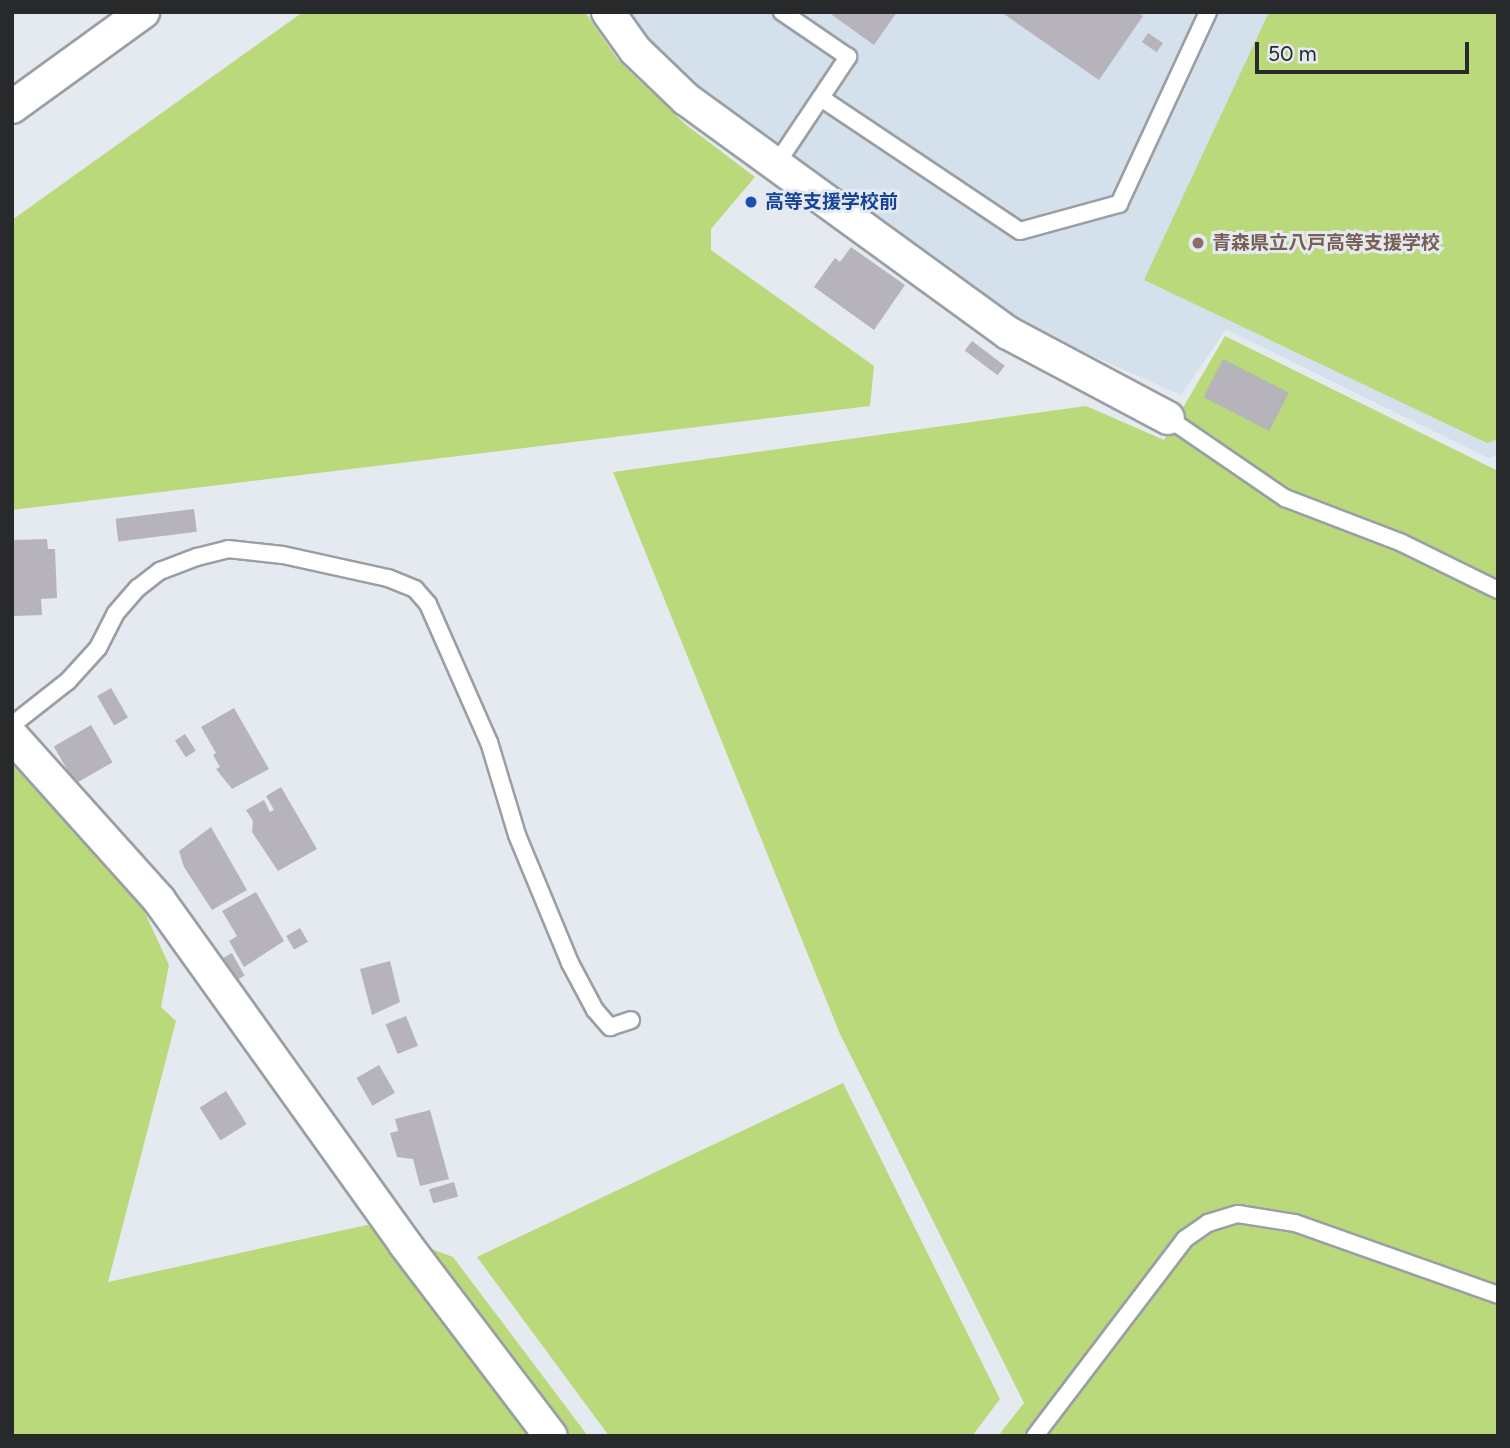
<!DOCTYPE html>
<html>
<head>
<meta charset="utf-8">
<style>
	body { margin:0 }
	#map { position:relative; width:1510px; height:1448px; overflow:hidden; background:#e4eaef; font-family:Figtree,"Noto Sans JP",sans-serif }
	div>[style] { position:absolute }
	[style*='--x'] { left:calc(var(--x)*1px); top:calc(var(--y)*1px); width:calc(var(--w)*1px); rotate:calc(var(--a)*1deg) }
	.built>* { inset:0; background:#d4e0eb }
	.green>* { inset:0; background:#bad97a }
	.building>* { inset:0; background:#b6b4ba; transform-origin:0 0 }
	.roads { filter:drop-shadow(2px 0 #9a9fa4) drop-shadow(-2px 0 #9a9fa4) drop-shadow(0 2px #9a9fa4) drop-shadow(0 -2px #9a9fa4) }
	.lane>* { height:16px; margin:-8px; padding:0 8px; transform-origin:8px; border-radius:8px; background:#fff }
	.street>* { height:32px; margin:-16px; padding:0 16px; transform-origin:16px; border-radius:16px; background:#fff }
	.dots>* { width:19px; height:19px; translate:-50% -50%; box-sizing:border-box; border:4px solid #e4eaef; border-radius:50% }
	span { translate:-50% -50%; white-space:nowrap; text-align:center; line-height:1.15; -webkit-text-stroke:6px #e4eaef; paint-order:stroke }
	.transit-label { font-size:19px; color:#164399; font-weight:700 }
	.left { translate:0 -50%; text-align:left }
	.education-label { font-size:19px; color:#785e54; font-weight:700 }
	.frame { position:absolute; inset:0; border:14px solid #27292b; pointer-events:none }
	.scale { position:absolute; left:1255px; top:42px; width:214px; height:32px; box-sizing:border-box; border:4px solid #27292b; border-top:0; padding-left:9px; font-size:21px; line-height:24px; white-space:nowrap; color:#27292b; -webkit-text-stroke:5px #e4eaef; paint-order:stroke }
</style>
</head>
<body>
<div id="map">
	<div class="built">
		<div style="clip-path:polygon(608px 12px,1498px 12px,1498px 455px,1488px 458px,1226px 329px,1181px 395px,1018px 323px,777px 163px)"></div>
	</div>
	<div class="green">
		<div style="clip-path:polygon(303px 12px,585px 12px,618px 60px,685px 124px,755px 177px,711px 229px,711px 250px,874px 366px,870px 406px,12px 510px,12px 220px)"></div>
		<div style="clip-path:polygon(1269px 12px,1498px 12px,1498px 439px,1487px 443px,1144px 280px)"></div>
		<div style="clip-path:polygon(1225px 336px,1498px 471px,1498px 1436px,998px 1436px,1024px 1403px,840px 1034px,613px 472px,1086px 406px,1164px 440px)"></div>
		<div style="clip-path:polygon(12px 764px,142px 906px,169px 965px,161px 1007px,176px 1021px,108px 1282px,367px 1225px,453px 1257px,588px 1436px,12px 1436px)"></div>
		<div style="clip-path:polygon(843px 1083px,1000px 1399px,972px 1436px,609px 1436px,477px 1257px)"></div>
	</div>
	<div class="building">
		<div style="clip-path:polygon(828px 12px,897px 12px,874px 45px)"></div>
		<div style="clip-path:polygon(1001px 12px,1137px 12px,1143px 16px,1099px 80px)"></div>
		<div style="left:1148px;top:33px;width:18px;height:11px;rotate:34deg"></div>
		<div style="clip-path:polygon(851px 247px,905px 285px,874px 330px,814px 287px,835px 258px,840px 262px)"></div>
		<div style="left:972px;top:341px;width:41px;height:12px;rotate:37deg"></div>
		<div style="left:1223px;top:359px;width:74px;height:43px;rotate:27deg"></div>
		<div style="left:194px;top:509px;width:23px;height:79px;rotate:83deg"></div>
		<div style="clip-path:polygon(47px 539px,48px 549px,55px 549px,57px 598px,41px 599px,42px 615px,14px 616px,12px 540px)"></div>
		<div style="left:111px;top:688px;width:34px;height:16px;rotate:60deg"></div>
		<div style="clip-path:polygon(234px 708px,269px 769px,232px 789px,216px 769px,220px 767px,213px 755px,216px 753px,201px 727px)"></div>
		<div style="left:91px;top:725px;width:43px;height:43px;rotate:60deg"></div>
		<div style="left:185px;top:734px;width:20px;height:12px;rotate:57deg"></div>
		<div style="clip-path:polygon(281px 787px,317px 849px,278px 871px,252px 832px,253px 821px,246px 810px,264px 800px,270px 812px,274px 810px,266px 796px)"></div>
		<div style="clip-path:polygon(211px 827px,247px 890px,212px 910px,184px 867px,179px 851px)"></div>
		<div style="clip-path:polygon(256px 892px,284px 941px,244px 967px,229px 941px,237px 936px,222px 911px)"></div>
		<div style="left:300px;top:928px;width:16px;height:16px;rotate:60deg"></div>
		<div style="left:232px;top:953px;width:26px;height:14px;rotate:61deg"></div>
		<div style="clip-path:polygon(390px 961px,400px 1002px,372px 1015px,360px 969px)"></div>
		<div style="left:406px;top:1016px;width:32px;height:22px;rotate:68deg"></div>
		<div style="left:379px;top:1065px;width:32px;height:26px;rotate:60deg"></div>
		<div style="left:226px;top:1091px;width:39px;height:31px;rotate:58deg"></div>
		<div style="clip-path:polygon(430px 1110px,449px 1179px,420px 1186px,413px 1159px,397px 1157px,390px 1133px,398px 1131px,395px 1119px)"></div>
		<div style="left:454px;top:1182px;width:15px;height:26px;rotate:74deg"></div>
	</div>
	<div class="roads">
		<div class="lane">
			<div style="--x:821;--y:98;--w:239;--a:33.8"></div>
			<div style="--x:1020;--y:231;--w:103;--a:-15.3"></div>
			<div style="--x:1119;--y:204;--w:212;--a:-65.1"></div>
			<div style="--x:777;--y:163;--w:128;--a:-56.2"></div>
			<div style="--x:848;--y:57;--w:80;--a:-145.7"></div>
			<div style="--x:1168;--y:418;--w:142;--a:34.4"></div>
			<div style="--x:1285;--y:498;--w:125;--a:21"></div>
			<div style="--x:1402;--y:543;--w:107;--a:26.1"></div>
			<div style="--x:12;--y:725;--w:71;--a:-38.2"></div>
			<div style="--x:68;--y:681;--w:45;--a:-47.7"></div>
			<div style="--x:98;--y:648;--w:38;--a:-63"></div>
			<div style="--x:115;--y:614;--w:35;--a:-49"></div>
			<div style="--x:138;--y:588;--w:28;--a:-38"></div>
			<div style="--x:160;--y:571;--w:40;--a:-21"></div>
			<div style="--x:197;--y:557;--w:32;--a:-14"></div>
			<div style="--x:228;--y:549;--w:55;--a:6.2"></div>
			<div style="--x:283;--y:555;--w:107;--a:12.4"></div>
			<div style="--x:388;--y:578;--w:29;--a:22"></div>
			<div style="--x:415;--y:589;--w:20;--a:49"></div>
			<div style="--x:428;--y:604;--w:151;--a:66.2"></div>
			<div style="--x:489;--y:742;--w:97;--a:73.2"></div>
			<div style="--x:517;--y:835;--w:139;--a:67.5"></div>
			<div style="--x:570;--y:963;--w:53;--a:62"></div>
			<div style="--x:595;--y:1010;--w:23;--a:49"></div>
			<div style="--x:610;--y:1027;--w:22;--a:-18"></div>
			<div style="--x:1035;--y:1436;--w:248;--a:-52.7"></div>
			<div style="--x:1185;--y:1239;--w:28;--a:-35"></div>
			<div style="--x:1208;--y:1223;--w:31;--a:-17"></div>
			<div style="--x:1238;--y:1214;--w:58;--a:9"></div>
			<div style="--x:1295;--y:1223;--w:215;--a:19.5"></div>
		</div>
		<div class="street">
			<div style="--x:608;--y:12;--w:47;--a:54.6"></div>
			<div style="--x:635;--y:50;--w:71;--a:43.9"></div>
			<div style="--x:686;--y:99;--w:398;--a:36"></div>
			<div style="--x:1008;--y:333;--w:181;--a:28"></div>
			<div style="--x:12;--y:107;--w:162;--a:-35.9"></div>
			<div style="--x:12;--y:736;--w:220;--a:48.1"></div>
			<div style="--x:159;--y:900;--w:423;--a:54.4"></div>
			<div style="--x:405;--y:1244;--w:241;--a:52.8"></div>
		</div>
	</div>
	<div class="dots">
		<div style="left:751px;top:202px;background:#1a4fb4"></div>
		<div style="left:1198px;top:243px;background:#8d6e63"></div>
	</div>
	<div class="transit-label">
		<span class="left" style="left:765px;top:202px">高等支援学校前</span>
	</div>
	<div class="education-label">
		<span class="left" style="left:1212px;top:243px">青森県立八戸高等支援学校</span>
	</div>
	<div class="frame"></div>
	<div class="scale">50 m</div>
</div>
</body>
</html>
